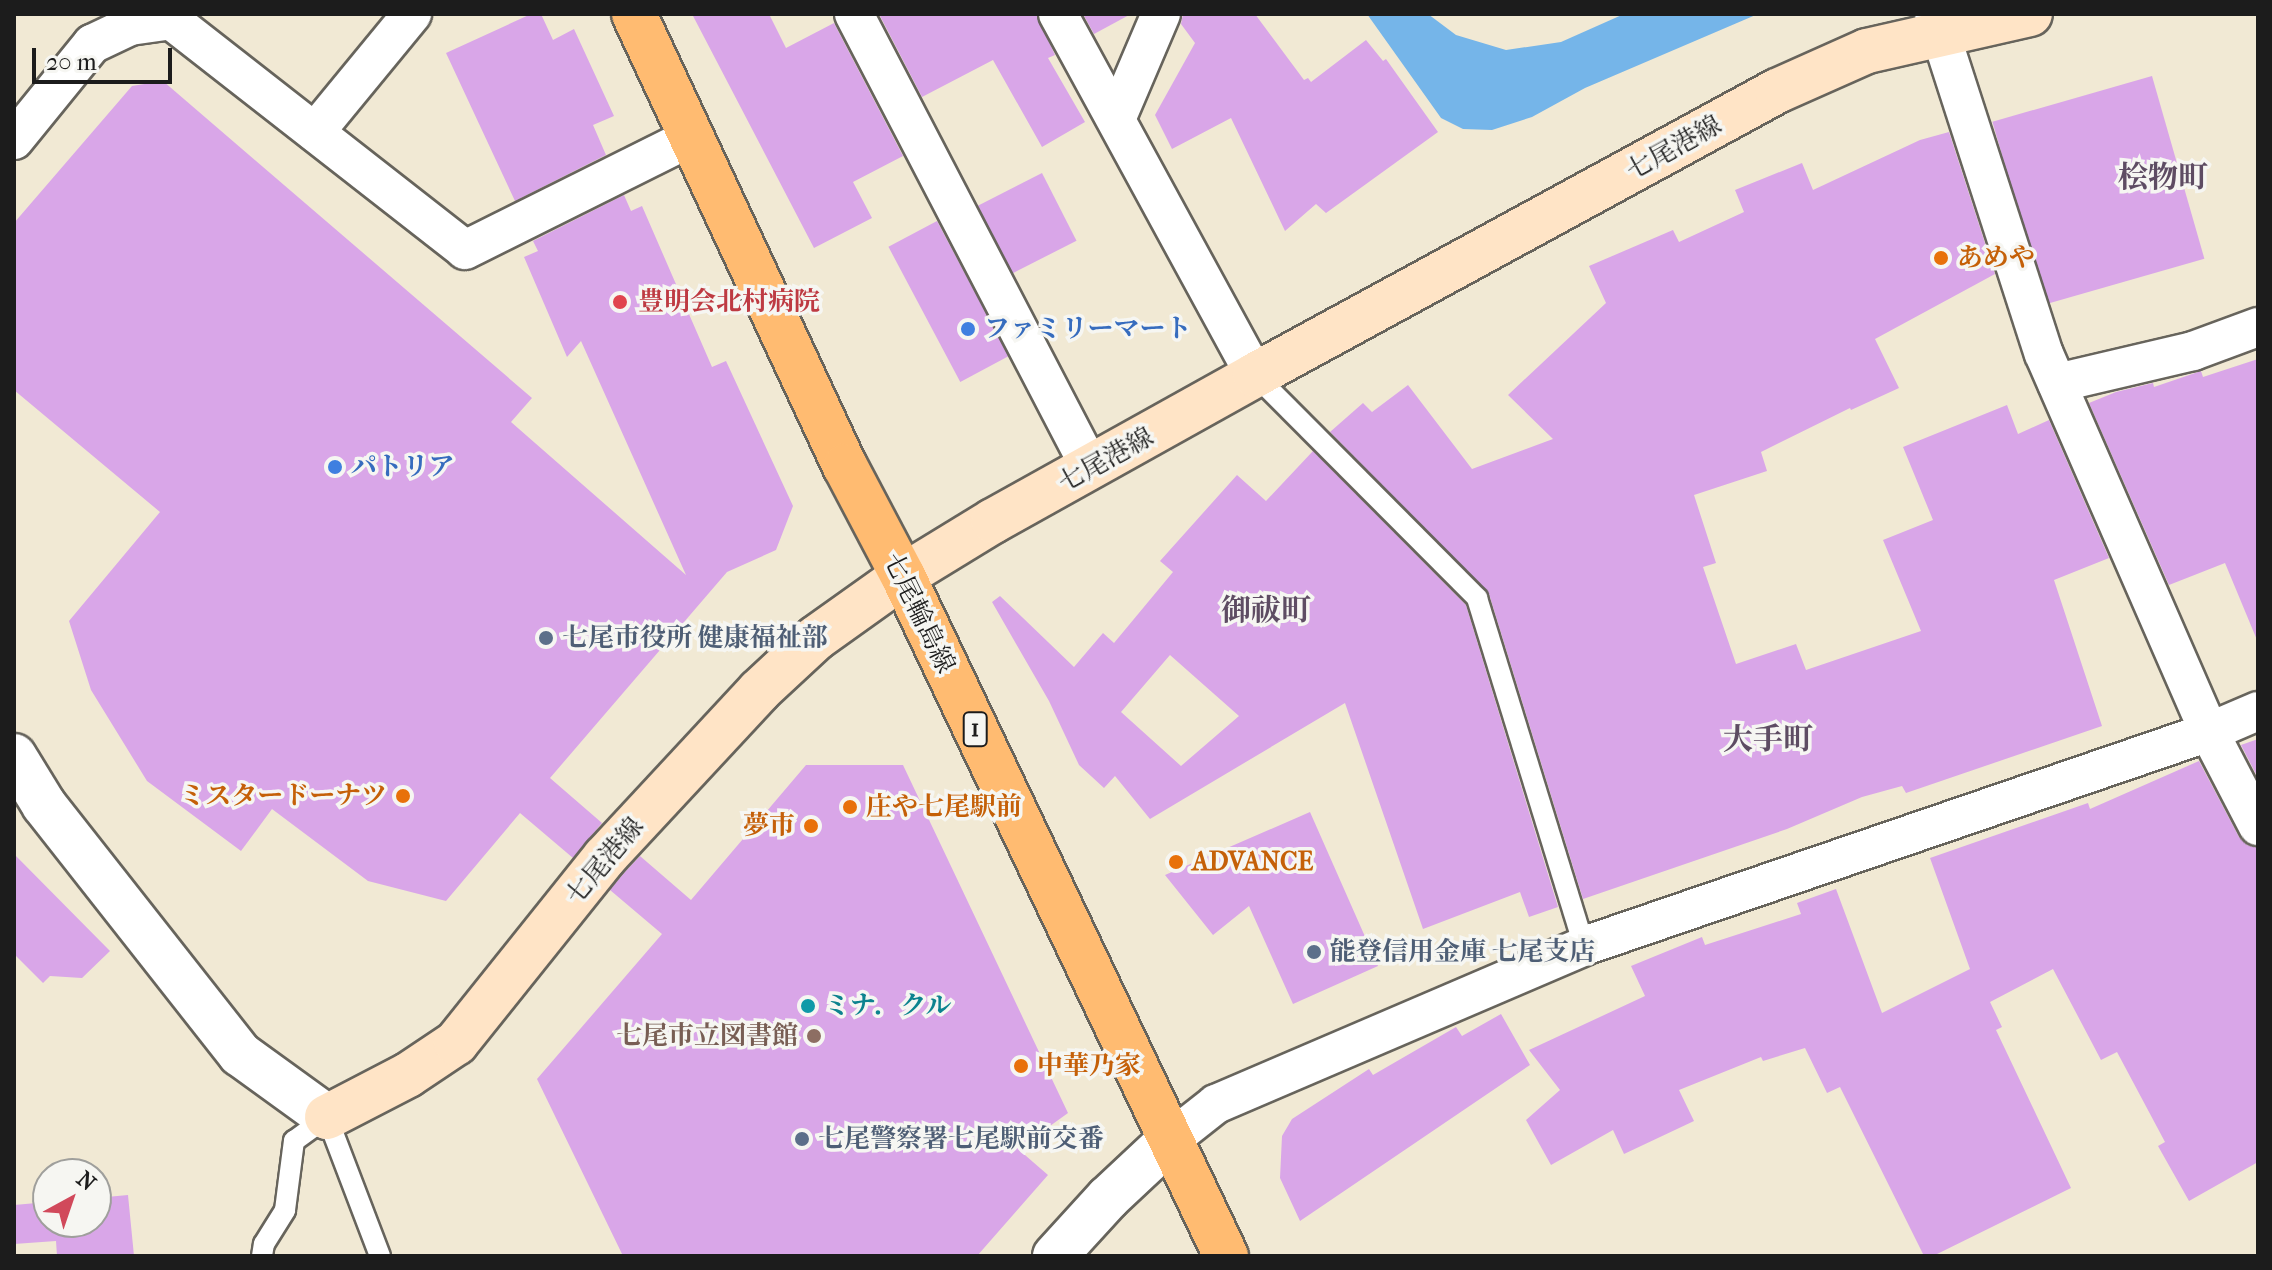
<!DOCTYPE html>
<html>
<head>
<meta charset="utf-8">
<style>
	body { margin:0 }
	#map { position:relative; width:2272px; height:1270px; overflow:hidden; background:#f1e9d4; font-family:"IM FELL French Canon","Noto Serif JP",serif }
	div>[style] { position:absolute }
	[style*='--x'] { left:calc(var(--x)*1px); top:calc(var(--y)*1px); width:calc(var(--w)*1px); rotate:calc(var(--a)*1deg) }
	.water>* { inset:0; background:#75b5e9 }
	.building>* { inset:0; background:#d9a6e8; transform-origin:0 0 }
	.roads { filter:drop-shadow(2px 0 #67645c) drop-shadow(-2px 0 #67645c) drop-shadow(0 2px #67645c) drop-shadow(0 -2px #67645c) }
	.service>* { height:20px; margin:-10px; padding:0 10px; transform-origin:10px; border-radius:10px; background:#fff }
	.minor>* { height:38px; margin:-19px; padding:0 19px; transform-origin:19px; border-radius:19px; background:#fff }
	.tertiary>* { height:44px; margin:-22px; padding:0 22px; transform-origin:22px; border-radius:22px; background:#fff }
	.secondary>* { height:44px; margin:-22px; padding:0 22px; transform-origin:22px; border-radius:22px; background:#ffe4c6 }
	.primary>* { height:44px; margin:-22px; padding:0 22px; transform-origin:22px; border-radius:22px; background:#ffbb71 }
	.dots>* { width:22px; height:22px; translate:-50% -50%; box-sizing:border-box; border:4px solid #f6f6f2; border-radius:50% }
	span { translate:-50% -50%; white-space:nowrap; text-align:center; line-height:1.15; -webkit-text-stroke:7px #f6f6f2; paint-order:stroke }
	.shield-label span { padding:2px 6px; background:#f6f6f2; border:2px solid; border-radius:6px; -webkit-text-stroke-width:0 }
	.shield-label { font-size:24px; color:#1c1c1c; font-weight:700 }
	.street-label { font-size:26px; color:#1c1c1c }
	.food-label { font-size:26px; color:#c56008; font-weight:700 }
	.left { translate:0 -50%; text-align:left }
	.right { translate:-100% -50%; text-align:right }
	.health-label { font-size:26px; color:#be3a42; font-weight:700 }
	.shop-label { font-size:26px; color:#366cbe; font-weight:700 }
	.service-label { font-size:26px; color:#4e5e75; font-weight:700 }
	.culture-label { font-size:26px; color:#0d838f; font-weight:700 }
	.education-label { font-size:26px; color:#785e54; font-weight:700 }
	.quarter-label { font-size:30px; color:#5e4c63; font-weight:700 }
	.frame { position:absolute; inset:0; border:16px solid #1c1c1c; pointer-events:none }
	.north { position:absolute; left:32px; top:1158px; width:80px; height:80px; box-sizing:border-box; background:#f6f6f2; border:2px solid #9f9f9c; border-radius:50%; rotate:40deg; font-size:22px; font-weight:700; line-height:32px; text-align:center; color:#1c1c1c }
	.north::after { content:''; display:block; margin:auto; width:28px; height:36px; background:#d1495b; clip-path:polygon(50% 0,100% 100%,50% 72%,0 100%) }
	.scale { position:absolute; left:32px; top:48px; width:140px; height:36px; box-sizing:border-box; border:4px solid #1c1c1c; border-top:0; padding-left:10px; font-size:24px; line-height:28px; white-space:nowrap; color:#1c1c1c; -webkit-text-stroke:6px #f6f6f2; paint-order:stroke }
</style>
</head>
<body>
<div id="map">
	<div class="water">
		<div style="clip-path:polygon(1367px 14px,1428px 14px,1456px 35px,1506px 50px,1561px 42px,1624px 14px,1758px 14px,1585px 88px,1532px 117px,1492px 130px,1463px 129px,1441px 118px)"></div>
	</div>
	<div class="building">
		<div style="clip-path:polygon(531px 14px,541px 14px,553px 40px,574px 29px,614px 116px,593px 125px,606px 155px,515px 201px,446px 53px)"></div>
		<div style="clip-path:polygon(692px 14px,769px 14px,786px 48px,834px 23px,903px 156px,853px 182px,872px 218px,814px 248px)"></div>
		<div style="clip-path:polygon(879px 14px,1036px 14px,1055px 55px,1048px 58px,1085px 122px,1042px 147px,993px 60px,922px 97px)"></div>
		<div style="clip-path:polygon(1083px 14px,1131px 14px,1094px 34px)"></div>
		<div style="clip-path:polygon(1183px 14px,1255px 14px,1304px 80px,1308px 78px,1311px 82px,1366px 40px,1383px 61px,1386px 59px,1438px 132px,1326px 213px,1316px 204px,1285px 231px,1231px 118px,1172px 149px,1155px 115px,1195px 43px,1181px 24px)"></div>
		<div style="left:2152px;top:76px;width:190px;height:166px;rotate:74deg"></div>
		<div style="clip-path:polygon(163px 81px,532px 398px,511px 422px,686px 575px,581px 341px,567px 357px,524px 257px,538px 251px,533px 241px,624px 195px,631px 211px,642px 206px,712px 367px,726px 361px,793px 506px,776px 550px,727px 572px,550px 778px,602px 823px,573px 858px,520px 813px,446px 901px,368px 881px,272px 809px,241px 851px,147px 781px,91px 690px,69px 621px,160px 512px,14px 390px,14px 223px,132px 86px)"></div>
		<div style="clip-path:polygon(1949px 132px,1995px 274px,1875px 339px,1899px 388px,1851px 410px,1850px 408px,1761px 452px,1767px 471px,1694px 495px,1716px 563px,1703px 567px,1736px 664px,1796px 644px,1806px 670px,1921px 631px,1883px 540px,1933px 520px,1903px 447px,2007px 405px,2018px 434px,2049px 420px,2109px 558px,2054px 580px,2102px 726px,1906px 793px,1902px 786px,1862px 797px,1787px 829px,1583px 899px,1489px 594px,1330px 432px,1363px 403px,1372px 412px,1408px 385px,1472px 469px,1553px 439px,1508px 395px,1606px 303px,1589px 266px,1673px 230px,1679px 242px,1744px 212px,1735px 190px,1802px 163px,1813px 190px,1920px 140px)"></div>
		<div style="left:1042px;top:173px;width:76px;height:72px;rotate:63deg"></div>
		<div style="left:937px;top:221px;width:153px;height:55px;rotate:62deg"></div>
		<div style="clip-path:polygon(2258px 359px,2258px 640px,2257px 640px,2225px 563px,2169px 585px,2089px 403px,2116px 392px,2153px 383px,2154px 387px,2201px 371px,2203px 377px)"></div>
		<div style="clip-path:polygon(evenodd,1313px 451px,1466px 605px,1558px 907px,1529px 917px,1520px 892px,1423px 929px,1345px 703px,1150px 819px,1115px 776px,1104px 788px,1079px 765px,1049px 701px,992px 602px,1000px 596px,1074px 667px,1103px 633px,1114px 643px,1173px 572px,1160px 561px,1237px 475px,1266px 501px,1313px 451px,1170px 655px,1239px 716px,1181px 766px,1121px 712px,1170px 655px)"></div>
		<div style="clip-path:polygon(2258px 739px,2258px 778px,2241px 745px)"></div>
		<div style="clip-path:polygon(2199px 761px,2239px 837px,2247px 845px,2258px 848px,2258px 1162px,2189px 1201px,2158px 1146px,2165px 1142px,2117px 1052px,2101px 1060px,2053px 969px,1990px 1002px,2002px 1027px,1996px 1030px,2071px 1188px,1933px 1256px,1924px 1256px,1840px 1087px,1827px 1093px,1805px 1048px,1763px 1061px,1761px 1057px,1679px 1090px,1694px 1121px,1624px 1154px,1613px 1130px,1551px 1165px,1526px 1120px,1560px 1090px,1529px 1050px,1645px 996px,1631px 966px,1702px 937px,1705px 945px,1801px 914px,1797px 903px,1836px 889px,1882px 1013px,1970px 969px,1930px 858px,2088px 803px,2090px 809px)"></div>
		<div style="clip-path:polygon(806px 765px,903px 765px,1068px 1113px,1018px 1149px,1048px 1175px,977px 1256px,623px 1256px,537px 1079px,662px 934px,610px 890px,624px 873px,640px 856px,691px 900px)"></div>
		<div style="clip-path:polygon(1310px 812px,1378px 966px,1293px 1004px,1249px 906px,1213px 935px,1165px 875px)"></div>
		<div style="clip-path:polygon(14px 854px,110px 951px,82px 978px,50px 976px,43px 983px,14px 954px)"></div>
		<div style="clip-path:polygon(1501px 1014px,1530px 1065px,1300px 1221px,1280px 1178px,1282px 1136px,1292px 1119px,1369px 1069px,1373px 1075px,1456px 1027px,1462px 1036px)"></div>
		<div style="clip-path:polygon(128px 1195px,134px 1256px,57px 1256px,56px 1241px,14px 1244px,14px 1205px,48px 1202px,48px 1222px,96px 1222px,96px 1198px)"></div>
	</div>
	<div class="roads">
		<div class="service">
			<div style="--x:1255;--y:375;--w:315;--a:45.1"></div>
			<div style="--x:1477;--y:598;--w:364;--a:72.9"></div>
			<div style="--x:262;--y:1256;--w:12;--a:-81"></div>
			<div style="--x:264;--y:1244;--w:40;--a:-58"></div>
			<div style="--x:285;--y:1210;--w:70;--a:-82.6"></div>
			<div style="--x:294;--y:1141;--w:41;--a:-36"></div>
			<div style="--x:327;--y:1117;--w:149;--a:69.1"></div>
		</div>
		<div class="minor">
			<div style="--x:854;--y:14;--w:513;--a:62.49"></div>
			<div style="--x:1058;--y:14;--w:411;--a:61.4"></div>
			<div style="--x:1934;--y:14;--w:357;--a:72.1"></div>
			<div style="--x:2044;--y:354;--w:412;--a:66.4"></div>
			<div style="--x:2209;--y:732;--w:106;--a:62.5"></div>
			<div style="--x:1117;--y:117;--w:112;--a:-66.9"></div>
			<div style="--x:315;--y:132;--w:153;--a:-50.6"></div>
			<div style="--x:14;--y:140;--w:124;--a:-50.9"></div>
			<div style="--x:92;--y:44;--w:42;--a:-25.3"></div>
			<div style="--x:130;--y:26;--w:41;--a:-8.3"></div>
			<div style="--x:171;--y:20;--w:373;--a:38"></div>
			<div style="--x:465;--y:250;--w:251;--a:-26.5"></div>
			<div style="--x:2057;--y:383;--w:140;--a:-13.2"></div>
			<div style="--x:2193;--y:351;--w:69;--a:-20.3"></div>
			<div style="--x:1169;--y:1141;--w:60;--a:-38.2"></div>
			<div style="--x:1216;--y:1104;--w:400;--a:-23.2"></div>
			<div style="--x:1584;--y:946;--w:661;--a:-18.9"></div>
			<div style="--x:2209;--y:732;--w:53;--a:-23.2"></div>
		</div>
		<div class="tertiary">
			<div style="--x:14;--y:756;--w:57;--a:58.5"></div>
			<div style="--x:44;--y:805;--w:317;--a:51.8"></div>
			<div style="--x:240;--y:1054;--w:107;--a:35.9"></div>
			<div style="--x:1055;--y:1256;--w:79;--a:-47.6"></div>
			<div style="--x:1108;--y:1198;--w:83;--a:-43.1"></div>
		</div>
		<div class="secondary">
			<div style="--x:327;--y:1117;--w:91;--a:-27.4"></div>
			<div style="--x:408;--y:1075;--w:58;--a:-33.7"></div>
			<div style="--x:456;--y:1043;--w:238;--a:-51.3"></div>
			<div style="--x:605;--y:857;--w:226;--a:-47.1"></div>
			<div style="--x:759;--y:691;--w:78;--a:-42.9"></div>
			<div style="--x:816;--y:638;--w:107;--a:-35.5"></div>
			<div style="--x:903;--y:576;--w:105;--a:-31.4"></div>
			<div style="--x:993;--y:521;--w:300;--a:-29.1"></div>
			<div style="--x:1255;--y:375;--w:594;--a:-28.55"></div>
			<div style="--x:1777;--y:91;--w:98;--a:-24"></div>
			<div style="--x:1867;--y:51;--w:167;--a:-12.8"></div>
		</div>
		<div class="primary">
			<div style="--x:634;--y:14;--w:499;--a:65"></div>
			<div style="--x:845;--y:466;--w:124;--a:62.2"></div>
			<div style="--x:903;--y:576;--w:753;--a:64.59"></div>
		</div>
	</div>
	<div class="dots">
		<div style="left:1941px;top:258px;background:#e8710a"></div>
		<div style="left:620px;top:302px;background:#e0444e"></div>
		<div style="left:968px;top:329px;background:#3f7fe0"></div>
		<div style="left:335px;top:467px;background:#3f7fe0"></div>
		<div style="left:546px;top:638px;background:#5c6f8a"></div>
		<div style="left:403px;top:796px;background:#e8710a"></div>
		<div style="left:850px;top:807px;background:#e8710a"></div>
		<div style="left:811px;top:826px;background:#e8710a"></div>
		<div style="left:1176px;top:862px;background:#e8710a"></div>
		<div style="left:1314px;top:952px;background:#5c6f8a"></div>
		<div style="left:808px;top:1006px;background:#0f9aa8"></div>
		<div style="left:814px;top:1036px;background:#8d6e63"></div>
		<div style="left:1021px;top:1066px;background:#e8710a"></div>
		<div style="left:802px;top:1139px;background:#5c6f8a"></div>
	</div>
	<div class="shield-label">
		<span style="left:975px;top:729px">1</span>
	</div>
	<div class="street-label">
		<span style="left:1674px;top:148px;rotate:-29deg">七尾港線</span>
		<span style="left:1106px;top:460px;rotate:-29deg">七尾港線</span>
		<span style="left:919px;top:613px;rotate:64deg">七尾輪島線</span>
		<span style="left:605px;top:861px;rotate:-50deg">七尾港線</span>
	</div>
	<div class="food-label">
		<span class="left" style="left:1957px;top:258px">あめや</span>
		<span class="right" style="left:387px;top:796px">ミスタードーナツ</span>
		<span class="left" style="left:866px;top:807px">庄や七尾駅前</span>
		<span class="right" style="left:795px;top:826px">夢市</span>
		<span class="left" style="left:1192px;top:862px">ADVANCE</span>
		<span class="left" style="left:1037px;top:1066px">中華乃家</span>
	</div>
	<div class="health-label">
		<span class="left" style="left:638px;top:302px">豊明会北村病院</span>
	</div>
	<div class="shop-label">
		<span class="left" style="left:984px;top:329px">ファミリーマート</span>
		<span class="left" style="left:351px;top:467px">パトリア</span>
	</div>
	<div class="service-label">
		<span class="left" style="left:562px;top:638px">七尾市役所 健康福祉部</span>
		<span class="left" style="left:1330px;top:952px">能登信用金庫 七尾支店</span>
		<span class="left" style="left:818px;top:1139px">七尾警察署七尾駅前交番</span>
	</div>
	<div class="culture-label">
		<span class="left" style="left:824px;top:1006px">ミナ．クル</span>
	</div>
	<div class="education-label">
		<span class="right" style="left:798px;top:1036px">七尾市立図書館</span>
	</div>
	<div class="quarter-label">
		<span style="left:2163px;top:178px">桧物町</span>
		<span style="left:1266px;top:611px">御祓町</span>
		<span style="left:1768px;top:740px">大手町</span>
	</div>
	<div class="frame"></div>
	<div class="north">N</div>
	<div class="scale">20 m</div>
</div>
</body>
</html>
